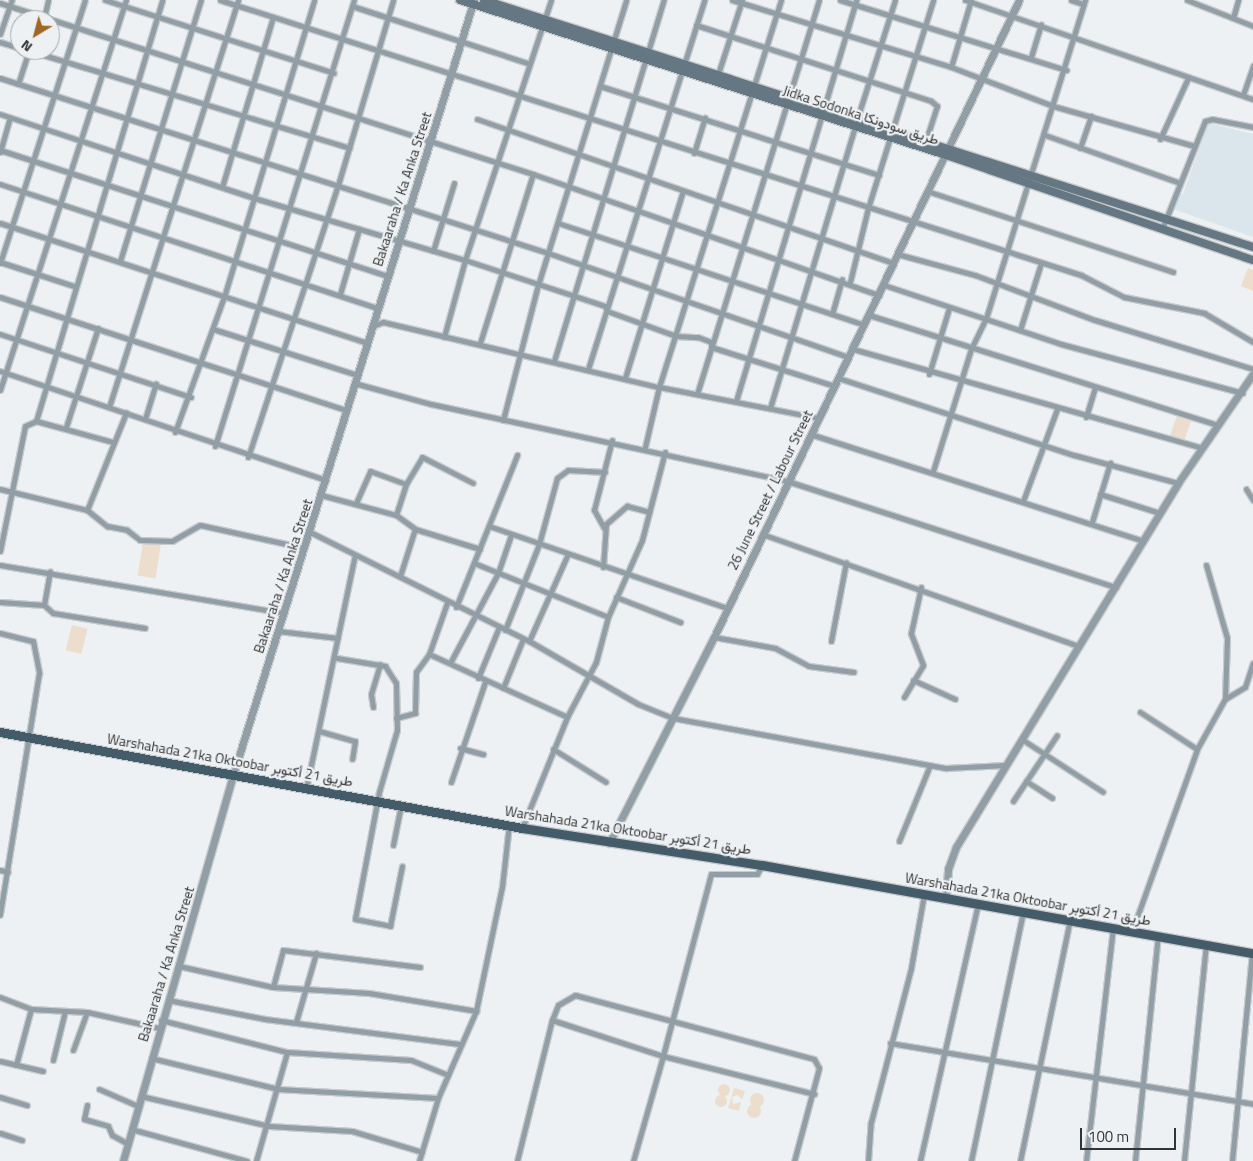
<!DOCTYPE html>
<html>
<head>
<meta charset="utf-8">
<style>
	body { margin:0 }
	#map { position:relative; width:1253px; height:1161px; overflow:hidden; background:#edf1f3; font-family:"Titillium Web",Vazirmatn,sans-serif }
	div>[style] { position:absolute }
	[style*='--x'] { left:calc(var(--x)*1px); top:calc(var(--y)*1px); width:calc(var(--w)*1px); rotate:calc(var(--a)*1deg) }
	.built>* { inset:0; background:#dbe6ec }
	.green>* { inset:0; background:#edddcd; transform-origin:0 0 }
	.round { border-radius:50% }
	.roads { filter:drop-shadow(1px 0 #c8cbcd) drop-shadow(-1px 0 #c8cbcd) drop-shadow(0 1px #c8cbcd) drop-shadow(0 -1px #c8cbcd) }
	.minor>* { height:5px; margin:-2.5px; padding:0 2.5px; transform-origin:2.5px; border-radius:2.5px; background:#919ea6 }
	.tertiary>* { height:7px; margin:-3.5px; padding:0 3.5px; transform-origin:3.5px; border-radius:3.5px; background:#919ea6 }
	.secondary>* { height:8px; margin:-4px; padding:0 4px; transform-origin:4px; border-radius:4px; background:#647782 }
	.primary>* { height:9px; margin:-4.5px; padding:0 4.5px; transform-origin:4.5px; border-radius:4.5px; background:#445b69 }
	span { translate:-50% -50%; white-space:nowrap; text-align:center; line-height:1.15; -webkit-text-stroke:4.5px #edf1f3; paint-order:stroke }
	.street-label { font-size:14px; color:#333435 }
	.north { position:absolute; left:10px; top:10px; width:50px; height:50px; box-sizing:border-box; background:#edf1f3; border:1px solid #a3a5a7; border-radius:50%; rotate:217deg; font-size:14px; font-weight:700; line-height:20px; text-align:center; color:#333435 }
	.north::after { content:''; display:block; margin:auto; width:18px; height:22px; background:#9f6723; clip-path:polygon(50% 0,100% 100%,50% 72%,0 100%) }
	.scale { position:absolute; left:1080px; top:1128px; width:96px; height:22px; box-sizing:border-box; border:2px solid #333435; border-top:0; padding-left:6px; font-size:15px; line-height:18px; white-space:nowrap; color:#333435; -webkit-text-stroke:4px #edf1f3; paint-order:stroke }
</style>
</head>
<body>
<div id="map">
	<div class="built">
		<div style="clip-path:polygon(1208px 123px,1253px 134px,1253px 237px,1173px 209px,1178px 193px,1183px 194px)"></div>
	</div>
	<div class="green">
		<div style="clip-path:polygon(1248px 268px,1253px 270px,1253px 291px,1241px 286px)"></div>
		<div style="left:1177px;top:416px;width:15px;height:22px;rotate:20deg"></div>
		<div style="left:143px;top:542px;width:18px;height:34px;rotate:9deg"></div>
		<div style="left:72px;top:625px;width:16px;height:26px;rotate:14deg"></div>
		<div class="round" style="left:718px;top:1084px;width:12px;height:12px"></div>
		<div style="clip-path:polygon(734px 1088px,745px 1091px,742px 1100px,738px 1095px,732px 1097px,733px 1104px,741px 1102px,739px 1111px,728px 1108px)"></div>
		<div class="round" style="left:750px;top:1093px;width:14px;height:14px"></div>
		<div class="round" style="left:715px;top:1095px;width:12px;height:12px"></div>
		<div class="round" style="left:747px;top:1104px;width:14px;height:14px"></div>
	</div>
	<div class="roads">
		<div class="minor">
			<div style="--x:105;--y:0;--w:240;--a:17.7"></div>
			<div style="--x:220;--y:0;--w:904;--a:17.71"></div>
			<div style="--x:1081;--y:275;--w:48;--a:27.1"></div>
			<div style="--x:1124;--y:297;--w:82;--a:11.3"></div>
			<div style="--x:1204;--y:313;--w:57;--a:30.6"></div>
			<div style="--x:732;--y:0;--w:229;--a:17"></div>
			<div style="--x:951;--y:67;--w:109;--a:20.9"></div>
			<div style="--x:1053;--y:106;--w:147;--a:15.8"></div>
			<div style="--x:840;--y:0;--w:237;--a:17.2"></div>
			<div style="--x:965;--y:0;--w:305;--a:19"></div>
			<div style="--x:1071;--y:0;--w:13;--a:18"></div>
			<div style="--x:1187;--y:0;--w:71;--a:21.5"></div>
			<div style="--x:0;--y:3;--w:560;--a:17.79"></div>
			<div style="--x:533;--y:174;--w:367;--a:19.3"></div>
			<div style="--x:352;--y:6;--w:187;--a:18"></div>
			<div style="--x:44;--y:18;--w:18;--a:-77"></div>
			<div style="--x:1233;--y:18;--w:19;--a:-74"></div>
			<div style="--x:696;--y:25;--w:247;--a:17.9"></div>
			<div style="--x:931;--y:101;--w:8;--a:40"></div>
			<div style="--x:937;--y:106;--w:36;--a:108"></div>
			<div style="--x:0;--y:34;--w:36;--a:-71"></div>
			<div style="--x:0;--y:42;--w:21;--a:17"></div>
			<div style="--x:27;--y:50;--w:337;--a:16.9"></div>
			<div style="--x:1031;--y:57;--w:34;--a:-73"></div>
			<div style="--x:951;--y:67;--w:70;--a:-73.4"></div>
			<div style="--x:718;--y:74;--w:78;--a:-72"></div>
			<div style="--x:0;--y:78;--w:575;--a:17.71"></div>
			<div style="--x:548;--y:253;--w:318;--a:19.1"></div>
			<div style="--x:18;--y:84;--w:35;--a:-72"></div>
			<div style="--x:600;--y:86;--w:293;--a:17.7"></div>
			<div style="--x:1243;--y:95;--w:31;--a:-71"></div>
			<div style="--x:0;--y:114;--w:268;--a:18.3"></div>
			<div style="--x:254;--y:198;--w:220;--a:16.4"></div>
			<div style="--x:465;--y:260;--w:147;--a:18.2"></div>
			<div style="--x:605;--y:306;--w:5;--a:68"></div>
			<div style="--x:607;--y:311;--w:73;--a:19.9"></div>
			<div style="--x:676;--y:336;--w:22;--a:3"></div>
			<div style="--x:698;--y:337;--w:14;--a:21"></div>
			<div style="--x:711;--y:342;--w:5;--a:90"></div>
			<div style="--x:711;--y:347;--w:130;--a:17.5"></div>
			<div style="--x:477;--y:119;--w:440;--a:19.1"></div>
			<div style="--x:857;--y:119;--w:125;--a:-72.3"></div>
			<div style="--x:1045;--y:135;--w:143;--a:19.6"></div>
			<div style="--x:1160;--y:139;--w:67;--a:-65.3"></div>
			<div style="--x:1080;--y:148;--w:34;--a:-71"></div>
			<div style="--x:0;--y:150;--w:407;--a:18"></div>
			<div style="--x:0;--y:152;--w:36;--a:-74"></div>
			<div style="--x:694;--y:153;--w:37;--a:-73"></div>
			<div style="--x:0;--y:184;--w:398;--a:18.2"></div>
			<div style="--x:222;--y:187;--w:177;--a:-73.3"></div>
			<div style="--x:927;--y:191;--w:259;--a:18.2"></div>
			<div style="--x:0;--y:223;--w:386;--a:18.1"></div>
			<div style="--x:558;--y:223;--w:323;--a:18.4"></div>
			<div style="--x:1162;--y:229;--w:116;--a:-68.3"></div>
			<div style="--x:1205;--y:121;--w:7;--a:-16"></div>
			<div style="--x:1212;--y:119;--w:42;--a:11"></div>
			<div style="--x:433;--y:251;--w:71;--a:-72.8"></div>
			<div style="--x:897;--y:254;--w:81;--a:15.1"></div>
			<div style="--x:975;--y:275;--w:128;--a:20.6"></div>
			<div style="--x:1095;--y:320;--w:165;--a:17.2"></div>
			<div style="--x:120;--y:261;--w:273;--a:-72.8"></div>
			<div style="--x:0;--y:262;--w:78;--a:18"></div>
			<div style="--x:0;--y:263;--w:276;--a:-72.1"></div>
			<div style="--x:850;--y:282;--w:76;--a:-76.3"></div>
			<div style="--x:868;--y:208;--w:218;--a:-72.6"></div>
			<div style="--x:884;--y:285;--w:187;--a:18.4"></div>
			<div style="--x:1061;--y:344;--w:188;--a:15.1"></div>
			<div style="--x:340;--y:294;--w:68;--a:-73.7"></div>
			<div style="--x:0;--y:297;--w:364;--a:18.1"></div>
			<div style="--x:832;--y:314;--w:36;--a:-74"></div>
			<div style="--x:869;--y:315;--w:366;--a:17.5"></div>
			<div style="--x:373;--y:326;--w:11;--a:-22"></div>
			<div style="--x:383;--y:322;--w:284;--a:13.3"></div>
			<div style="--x:659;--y:387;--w:162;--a:11"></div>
			<div style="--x:213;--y:329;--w:151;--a:17.7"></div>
			<div style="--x:1020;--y:330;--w:70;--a:-72.6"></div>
			<div style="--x:0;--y:334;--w:201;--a:18.3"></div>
			<div style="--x:444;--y:337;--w:80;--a:-74.7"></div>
			<div style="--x:465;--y:260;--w:274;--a:-71.7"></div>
			<div style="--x:480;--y:343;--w:177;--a:-72.6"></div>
			<div style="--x:853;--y:349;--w:363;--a:15.8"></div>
			<div style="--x:554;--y:361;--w:377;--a:-73.1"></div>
			<div style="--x:588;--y:369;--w:387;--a:-72.5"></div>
			<div style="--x:0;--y:371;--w:344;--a:18.5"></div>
			<div style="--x:929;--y:374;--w:69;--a:-73.1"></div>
			<div style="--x:625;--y:378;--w:196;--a:-72.8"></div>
			<div style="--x:838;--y:378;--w:248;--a:18.1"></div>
			<div style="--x:1074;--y:455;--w:108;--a:15.1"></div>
			<div style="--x:354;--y:383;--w:80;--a:15.3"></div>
			<div style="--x:431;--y:404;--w:364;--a:12.2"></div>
			<div style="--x:787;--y:481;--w:346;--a:17.9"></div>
			<div style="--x:0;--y:390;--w:410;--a:-72.1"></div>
			<div style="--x:697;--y:394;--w:412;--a:-72.8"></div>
			<div style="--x:736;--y:401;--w:419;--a:-73.3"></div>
			<div style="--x:109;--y:407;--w:427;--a:-72.4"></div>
			<div style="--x:770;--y:408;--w:294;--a:-73.2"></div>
			<div style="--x:1086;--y:417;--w:31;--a:-73"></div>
			<div style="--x:145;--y:419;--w:37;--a:-73"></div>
			<div style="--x:503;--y:420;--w:139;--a:-75.5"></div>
			<div style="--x:538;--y:285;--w:298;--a:-72.8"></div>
			<div style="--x:36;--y:421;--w:439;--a:-73.3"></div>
			<div style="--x:66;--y:427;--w:104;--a:-72.1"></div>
			<div style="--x:175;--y:432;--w:144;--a:-70.1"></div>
			<div style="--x:224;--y:297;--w:310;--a:-73.1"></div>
			<div style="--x:810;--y:434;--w:350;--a:17.8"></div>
			<div style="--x:215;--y:446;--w:467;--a:-72.7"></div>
			<div style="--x:645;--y:447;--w:62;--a:-76.9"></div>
			<div style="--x:659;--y:387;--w:406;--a:-72.5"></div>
			<div style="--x:248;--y:457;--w:287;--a:-71.7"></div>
			<div style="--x:338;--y:185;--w:193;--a:-73.4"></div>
			<div style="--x:933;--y:471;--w:128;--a:-72.7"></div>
			<div style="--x:971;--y:349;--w:34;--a:-64"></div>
			<div style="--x:986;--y:318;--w:333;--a:-72.7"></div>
			<div style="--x:0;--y:489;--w:89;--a:13.6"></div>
			<div style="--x:87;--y:510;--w:26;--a:39"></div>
			<div style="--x:107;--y:526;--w:20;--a:11"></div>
			<div style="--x:127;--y:530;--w:16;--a:38"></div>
			<div style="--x:140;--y:540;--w:32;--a:2"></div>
			<div style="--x:172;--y:541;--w:32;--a:-30"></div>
			<div style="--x:200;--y:525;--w:107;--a:12.4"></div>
			<div style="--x:1246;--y:489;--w:13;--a:58"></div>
			<div style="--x:1100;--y:494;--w:63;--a:17.6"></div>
			<div style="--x:321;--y:495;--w:78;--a:14.9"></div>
			<div style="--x:396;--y:515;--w:24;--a:36"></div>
			<div style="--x:415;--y:529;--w:68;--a:17.1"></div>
			<div style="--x:1023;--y:501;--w:98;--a:-69.7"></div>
			<div style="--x:356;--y:503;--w:35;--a:-66"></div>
			<div style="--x:370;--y:471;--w:38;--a:20"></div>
			<div style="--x:87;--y:510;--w:105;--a:-68.1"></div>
			<div style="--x:396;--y:515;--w:33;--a:-72"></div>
			<div style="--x:406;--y:484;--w:31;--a:-59"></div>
			<div style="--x:422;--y:457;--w:57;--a:27"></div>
			<div style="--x:1092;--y:522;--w:62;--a:-73"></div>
			<div style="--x:489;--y:526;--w:252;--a:19"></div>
			<div style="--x:604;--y:528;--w:21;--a:-119"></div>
			<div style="--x:594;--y:510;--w:72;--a:-75.6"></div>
			<div style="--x:310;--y:532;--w:245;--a:26.5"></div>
			<div style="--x:529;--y:641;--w:126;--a:30"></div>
			<div style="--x:638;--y:704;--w:38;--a:22"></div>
			<div style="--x:673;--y:718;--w:278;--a:10.4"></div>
			<div style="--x:946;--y:768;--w:60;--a:-2.9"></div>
			<div style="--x:762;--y:534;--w:336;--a:19.5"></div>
			<div style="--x:0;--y:551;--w:127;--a:-78.7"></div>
			<div style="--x:25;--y:426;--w:12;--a:-24"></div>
			<div style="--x:36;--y:421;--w:80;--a:15.3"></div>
			<div style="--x:474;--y:563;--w:144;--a:21.9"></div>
			<div style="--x:0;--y:565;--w:287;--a:9.6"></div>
			<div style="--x:603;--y:567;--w:43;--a:-86"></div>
			<div style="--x:606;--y:524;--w:28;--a:-41"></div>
			<div style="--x:627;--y:506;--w:23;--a:15"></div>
			<div style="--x:400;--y:576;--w:49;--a:-72.3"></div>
			<div style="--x:616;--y:597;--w:69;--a:21.3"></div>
			<div style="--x:0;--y:602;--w:44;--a:3.9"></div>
			<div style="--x:44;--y:605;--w:12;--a:42"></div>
			<div style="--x:53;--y:613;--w:93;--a:9.3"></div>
			<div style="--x:44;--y:605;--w:34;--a:-80"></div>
			<div style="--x:456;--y:607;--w:164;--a:-68.1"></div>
			<div style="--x:505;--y:630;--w:92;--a:-68.4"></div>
			<div style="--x:539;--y:544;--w:68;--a:-74.7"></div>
			<div style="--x:557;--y:478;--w:14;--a:-36"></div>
			<div style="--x:568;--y:470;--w:37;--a:3"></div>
			<div style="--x:278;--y:631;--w:60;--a:6.7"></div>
			<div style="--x:0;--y:633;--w:34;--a:14"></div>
			<div style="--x:33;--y:641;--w:33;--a:79"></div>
			<div style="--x:39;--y:673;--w:245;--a:99.2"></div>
			<div style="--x:714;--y:637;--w:62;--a:10.2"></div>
			<div style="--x:775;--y:648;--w:38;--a:28"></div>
			<div style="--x:809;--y:666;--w:45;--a:7.6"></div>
			<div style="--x:529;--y:641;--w:95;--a:-65.9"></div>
			<div style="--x:831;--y:641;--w:80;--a:-79.2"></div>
			<div style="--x:429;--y:654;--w:152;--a:24.5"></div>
			<div style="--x:337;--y:658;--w:49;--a:9.5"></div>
			<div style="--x:385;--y:666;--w:20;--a:57"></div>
			<div style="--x:396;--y:683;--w:47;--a:88.8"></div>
			<div style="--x:397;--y:730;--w:65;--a:106.2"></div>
			<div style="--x:379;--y:792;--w:129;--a:100.7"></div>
			<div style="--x:355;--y:919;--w:36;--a:11"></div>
			<div style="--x:390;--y:926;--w:61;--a:-78.7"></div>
			<div style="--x:450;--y:663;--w:102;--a:-61.9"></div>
			<div style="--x:498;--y:573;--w:40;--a:-71.1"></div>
			<div style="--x:478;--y:678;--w:55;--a:-67.6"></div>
			<div style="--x:913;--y:680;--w:46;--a:24.3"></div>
			<div style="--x:503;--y:688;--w:53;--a:-67.8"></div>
			<div style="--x:904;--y:697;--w:37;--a:-59"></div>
			<div style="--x:923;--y:665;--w:34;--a:-111"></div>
			<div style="--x:911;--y:633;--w:47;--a:-77.7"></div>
			<div style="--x:1225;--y:699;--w:23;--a:-31"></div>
			<div style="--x:1245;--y:687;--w:25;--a:-72"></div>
			<div style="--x:373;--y:707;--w:13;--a:-99"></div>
			<div style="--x:371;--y:694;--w:31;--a:-73"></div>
			<div style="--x:1140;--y:712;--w:68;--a:33"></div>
			<div style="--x:396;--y:718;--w:20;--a:-15"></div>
			<div style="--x:415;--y:713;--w:41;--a:-88.6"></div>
			<div style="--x:416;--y:672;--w:22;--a:-54"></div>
			<div style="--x:429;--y:654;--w:54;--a:-70.6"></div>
			<div style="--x:319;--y:731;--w:37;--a:16"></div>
			<div style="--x:355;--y:741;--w:18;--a:99"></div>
			<div style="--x:1023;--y:740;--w:95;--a:33"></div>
			<div style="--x:460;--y:748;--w:24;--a:15"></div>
			<div style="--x:553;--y:749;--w:62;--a:31.9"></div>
			<div style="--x:1026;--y:781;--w:31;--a:33"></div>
			<div style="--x:451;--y:782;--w:106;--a:-71.2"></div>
			<div style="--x:306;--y:789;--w:239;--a:-78.2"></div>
			<div style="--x:1013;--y:801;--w:79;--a:-56.3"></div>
			<div style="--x:522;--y:828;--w:120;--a:-67.9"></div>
			<div style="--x:567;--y:717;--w:62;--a:-62.2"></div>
			<div style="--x:596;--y:662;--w:47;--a:-75.1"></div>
			<div style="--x:608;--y:617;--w:84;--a:-66.2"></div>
			<div style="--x:642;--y:540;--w:91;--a:-75.4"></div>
			<div style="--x:899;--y:841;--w:82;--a:-67.8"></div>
			<div style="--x:393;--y:845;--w:41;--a:-78.7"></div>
			<div style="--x:762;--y:865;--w:10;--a:119"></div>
			<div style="--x:757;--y:874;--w:46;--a:180"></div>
			<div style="--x:711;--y:874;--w:188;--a:104.8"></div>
			<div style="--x:663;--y:1056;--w:156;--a:14.1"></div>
			<div style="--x:0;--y:870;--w:8;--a:14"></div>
			<div style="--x:1132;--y:931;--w:193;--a:-70.3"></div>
			<div style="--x:1197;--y:749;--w:57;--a:-60.8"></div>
			<div style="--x:1225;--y:699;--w:61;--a:-88.1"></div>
			<div style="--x:1227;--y:638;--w:76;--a:-106"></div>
			<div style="--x:179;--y:966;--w:96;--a:12.6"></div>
			<div style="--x:273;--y:987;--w:96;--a:3.6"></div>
			<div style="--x:369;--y:993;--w:109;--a:9.5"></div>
			<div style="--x:273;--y:987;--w:38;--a:-75"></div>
			<div style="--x:283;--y:950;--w:138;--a:7.1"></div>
			<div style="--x:0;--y:997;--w:33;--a:21"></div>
			<div style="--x:31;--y:1009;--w:56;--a:3.1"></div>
			<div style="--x:87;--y:1012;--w:74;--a:12.5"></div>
			<div style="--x:168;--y:1000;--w:99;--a:11.1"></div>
			<div style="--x:265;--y:1019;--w:198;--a:7.3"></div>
			<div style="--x:161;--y:1020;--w:130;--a:14.3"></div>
			<div style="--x:287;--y:1052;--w:124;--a:3.7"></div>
			<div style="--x:411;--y:1060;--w:40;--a:22"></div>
			<div style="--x:552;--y:1020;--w:117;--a:18"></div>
			<div style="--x:663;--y:1056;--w:109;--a:105.9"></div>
			<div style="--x:296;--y:1022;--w:72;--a:-73.8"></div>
			<div style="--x:890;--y:1043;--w:368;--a:9.5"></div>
			<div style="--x:73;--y:1050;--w:40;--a:-69.8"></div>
			<div style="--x:151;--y:1058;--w:131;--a:13.7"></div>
			<div style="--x:278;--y:1089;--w:160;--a:3.2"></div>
			<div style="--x:53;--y:1060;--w:50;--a:-76.2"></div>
			<div style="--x:0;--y:1061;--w:44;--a:13.1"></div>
			<div style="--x:16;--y:1065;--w:58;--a:-75"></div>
			<div style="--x:99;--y:1089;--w:43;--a:23.6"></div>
			<div style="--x:141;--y:1096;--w:131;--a:13.2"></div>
			<div style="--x:269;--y:1126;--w:83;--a:3.4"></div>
			<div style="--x:352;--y:1131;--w:73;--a:16.7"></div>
			<div style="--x:0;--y:1097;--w:28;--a:17"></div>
			<div style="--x:87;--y:1105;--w:14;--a:102"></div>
			<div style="--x:84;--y:1119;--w:25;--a:16"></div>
			<div style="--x:108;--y:1126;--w:10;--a:66"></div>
			<div style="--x:112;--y:1135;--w:18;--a:29"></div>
			<div style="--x:131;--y:1129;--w:120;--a:15.4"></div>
			<div style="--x:0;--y:1133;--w:23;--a:18"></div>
			<div style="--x:256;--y:1161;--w:113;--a:-74.1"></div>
			<div style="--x:419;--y:1161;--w:66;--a:-73.2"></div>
			<div style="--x:438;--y:1098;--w:95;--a:-66.4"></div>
			<div style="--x:476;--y:1011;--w:127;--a:-78.2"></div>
			<div style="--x:502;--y:887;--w:62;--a:-83.6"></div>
			<div style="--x:517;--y:1161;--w:145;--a:-76.1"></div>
			<div style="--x:552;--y:1020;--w:16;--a:-68"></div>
			<div style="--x:558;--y:1005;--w:20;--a:-30"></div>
			<div style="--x:575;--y:995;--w:247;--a:15"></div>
			<div style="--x:814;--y:1059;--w:10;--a:61"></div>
			<div style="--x:819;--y:1068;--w:96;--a:105"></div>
			<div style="--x:868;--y:1161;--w:39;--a:-86"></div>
			<div style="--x:871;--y:1122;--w:159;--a:-75.4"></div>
			<div style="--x:911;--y:968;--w:75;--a:-80"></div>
			<div style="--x:920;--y:1161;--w:263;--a:-77.3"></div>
			<div style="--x:971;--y:1161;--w:254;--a:-78.2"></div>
			<div style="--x:1020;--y:1161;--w:246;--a:-78.3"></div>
			<div style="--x:1086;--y:1161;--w:235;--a:-83.4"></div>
			<div style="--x:1135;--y:1161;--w:226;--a:-84.2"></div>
			<div style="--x:1184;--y:1161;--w:218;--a:-84.2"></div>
			<div style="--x:1232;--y:1161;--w:209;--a:-84.5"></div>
		</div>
		<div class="tertiary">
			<div style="--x:609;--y:843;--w:231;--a:-63"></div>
			<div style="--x:714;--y:637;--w:706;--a:-64.41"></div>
			<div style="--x:946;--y:899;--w:30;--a:-86"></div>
			<div style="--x:948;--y:869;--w:23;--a:-70"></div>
			<div style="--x:956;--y:847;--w:426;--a:-58.6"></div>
			<div style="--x:1178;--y:483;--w:132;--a:-55.5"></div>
			<div style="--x:123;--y:1161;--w:401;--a:-74.1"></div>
			<div style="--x:233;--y:775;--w:812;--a:-72.73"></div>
		</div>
		<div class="secondary">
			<div style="--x:460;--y:0;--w:510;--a:17.69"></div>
			<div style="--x:946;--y:155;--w:324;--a:18.9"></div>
			<div style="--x:484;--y:0;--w:808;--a:17.81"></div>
		</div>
		<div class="primary">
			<div style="--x:0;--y:732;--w:531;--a:10.42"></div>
			<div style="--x:522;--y:828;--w:243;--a:8.8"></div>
			<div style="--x:762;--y:865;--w:499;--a:10.2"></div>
		</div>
	</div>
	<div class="street-label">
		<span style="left:861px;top:115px;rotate:18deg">Jidka Sodonka طريق سودونكا</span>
		<span style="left:402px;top:189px;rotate:-72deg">Bakaaraha / Ka Anka Street</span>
		<span style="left:770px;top:490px;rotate:-64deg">26 June Street / Labour Street</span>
		<span style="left:283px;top:576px;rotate:-72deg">Bakaaraha / Ka Anka Street</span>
		<span style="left:230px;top:760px;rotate:10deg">Warshahada 21ka Oktoobar طريق 21 أكتوبر</span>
		<span style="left:628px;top:830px;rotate:9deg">Warshahada 21ka Oktoobar طريق 21 أكتوبر</span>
		<span style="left:1028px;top:899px;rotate:10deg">Warshahada 21ka Oktoobar طريق 21 أكتوبر</span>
		<span style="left:166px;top:964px;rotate:-73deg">Bakaaraha / Ka Anka Street</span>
	</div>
	<div class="north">N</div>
	<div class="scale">100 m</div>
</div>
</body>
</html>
